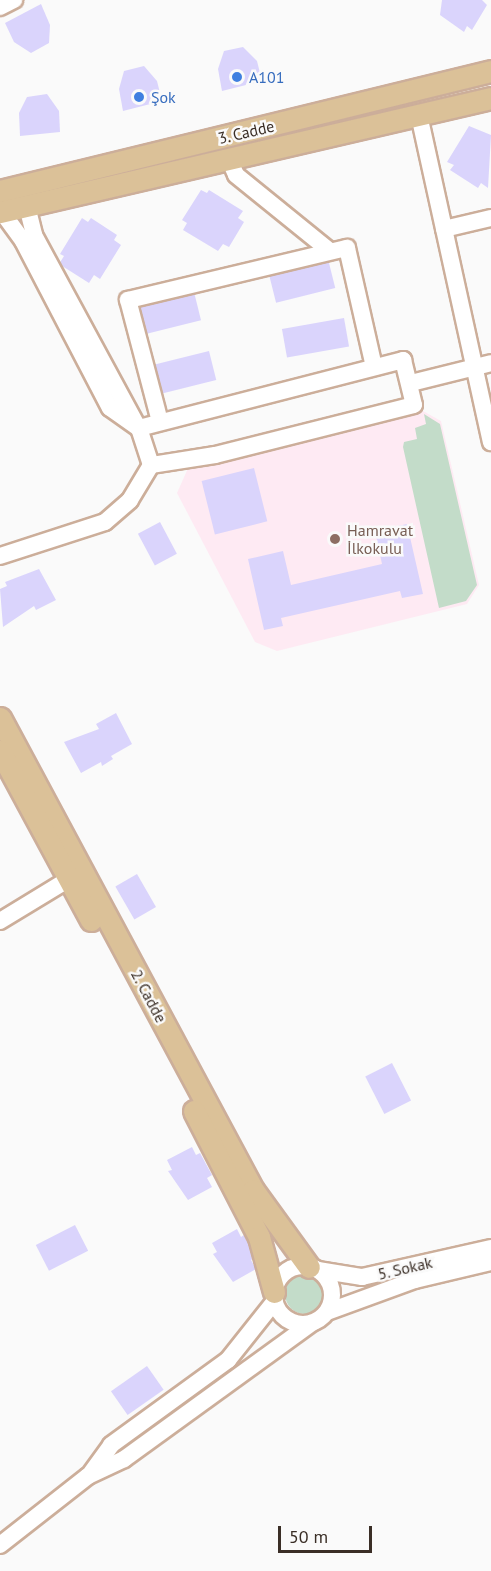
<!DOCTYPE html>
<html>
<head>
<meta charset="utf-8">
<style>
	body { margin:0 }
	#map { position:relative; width:491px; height:1571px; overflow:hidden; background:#fafafa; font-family:"PT Sans",sans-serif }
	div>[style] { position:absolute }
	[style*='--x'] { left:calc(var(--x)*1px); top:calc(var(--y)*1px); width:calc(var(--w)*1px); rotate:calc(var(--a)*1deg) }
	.education>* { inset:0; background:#feeaf3 }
	.green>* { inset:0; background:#c3dcc9 }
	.round { border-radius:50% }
	.building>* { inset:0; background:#dad4fc; transform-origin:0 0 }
	.roads { filter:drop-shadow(2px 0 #ccae9a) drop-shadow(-2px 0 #ccae9a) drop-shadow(0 2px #ccae9a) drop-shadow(0 -2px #ccae9a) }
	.minor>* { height:16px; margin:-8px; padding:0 8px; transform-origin:8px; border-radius:8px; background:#fff }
	.minor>.ring { margin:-8px; padding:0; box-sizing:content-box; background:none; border:16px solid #fff; border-radius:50% }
	.major>* { height:21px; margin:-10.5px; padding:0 10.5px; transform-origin:10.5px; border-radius:10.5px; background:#dbc198 }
	.dots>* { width:16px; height:16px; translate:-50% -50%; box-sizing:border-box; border:3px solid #fafafa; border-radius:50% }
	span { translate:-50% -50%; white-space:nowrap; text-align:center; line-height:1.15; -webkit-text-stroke:5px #fafafa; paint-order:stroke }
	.shop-label { font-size:16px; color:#366cbe }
	.left { translate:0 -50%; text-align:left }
	.street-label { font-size:16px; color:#3a2e26 }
	.education-label { font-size:16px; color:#785e54 }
	.scale { position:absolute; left:278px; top:1526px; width:94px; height:27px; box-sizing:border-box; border:3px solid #3a2e26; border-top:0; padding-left:8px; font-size:18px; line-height:21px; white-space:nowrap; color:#3a2e26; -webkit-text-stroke:4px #fafafa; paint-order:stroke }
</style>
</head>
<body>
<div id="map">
	<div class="education">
		<div style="clip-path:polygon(423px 411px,441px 421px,479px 585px,467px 604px,277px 651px,255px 642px,177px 493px,189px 466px)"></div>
	</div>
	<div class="green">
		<div style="clip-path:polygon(424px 414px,440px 424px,477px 585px,466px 601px,439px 608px,403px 447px,404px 442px,417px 439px,415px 428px,426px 424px)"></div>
		<div class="round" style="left:285px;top:1274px;width:40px;height:40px"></div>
	</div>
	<div class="building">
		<div style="clip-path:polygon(442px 0,482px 0,487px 5px,472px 30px,467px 26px,464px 32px,440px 15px)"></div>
		<div style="clip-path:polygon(41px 4px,50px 25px,49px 43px,31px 53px,14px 42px,5px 23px)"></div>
		<div style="clip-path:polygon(243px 47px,257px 61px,262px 81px,222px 91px,218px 69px,224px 51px)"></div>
		<div style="clip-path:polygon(144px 66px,157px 81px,162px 101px,123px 111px,119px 89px,124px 71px)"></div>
		<div style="clip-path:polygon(47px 94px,59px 111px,60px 132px,20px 136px,19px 113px,27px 97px)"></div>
		<div style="clip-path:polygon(469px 126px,491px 135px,488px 188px,481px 183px,478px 188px,450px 170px,454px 165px,447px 162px)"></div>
		<div style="clip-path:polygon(201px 190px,207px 193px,209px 190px,243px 211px,238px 218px,244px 222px,229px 247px,223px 244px,218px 251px,183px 230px,187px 223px,182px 220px)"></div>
		<div style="clip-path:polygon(82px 218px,88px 222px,91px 218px,117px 235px,114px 240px,121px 245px,100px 279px,94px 275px,89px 283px,59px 264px,64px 256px,60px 254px)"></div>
		<div style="left:328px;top:259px;width:30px;height:61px;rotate:76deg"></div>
		<div style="left:194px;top:292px;width:29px;height:61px;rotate:76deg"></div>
		<div style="left:344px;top:318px;width:29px;height:63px;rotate:80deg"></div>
		<div style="left:209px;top:351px;width:30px;height:61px;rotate:76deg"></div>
		<div style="left:254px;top:468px;width:55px;height:54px;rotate:76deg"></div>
		<div style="left:160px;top:522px;width:36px;height:25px;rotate:62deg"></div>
		<div style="clip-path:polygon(407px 524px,423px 594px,402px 598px,400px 591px,281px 618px,283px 626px,264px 630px,248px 559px,283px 551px,291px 585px,382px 564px,375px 531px)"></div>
		<div style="clip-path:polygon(39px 569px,56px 600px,36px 610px,34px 606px,3px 627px,0 589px,7px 586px,5px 582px)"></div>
		<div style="clip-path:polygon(116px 713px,132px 744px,111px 756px,113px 759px,102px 766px,101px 762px,81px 773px,64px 742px,99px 729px,96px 724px)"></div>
		<div style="left:137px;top:874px;width:38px;height:25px;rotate:60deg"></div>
		<div style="left:392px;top:1063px;width:42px;height:30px;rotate:63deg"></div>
		<div style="clip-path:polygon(192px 1147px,196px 1155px,200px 1153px,212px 1175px,207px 1178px,212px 1187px,188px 1200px,168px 1171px,172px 1170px,167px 1160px)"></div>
		<div style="left:75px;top:1225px;width:29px;height:44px;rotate:63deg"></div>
		<div style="clip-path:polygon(237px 1229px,241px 1237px,244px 1235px,256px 1257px,251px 1260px,256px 1269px,233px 1282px,213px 1254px,217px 1252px,212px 1243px)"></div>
		<div style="left:147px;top:1366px;width:29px;height:44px;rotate:55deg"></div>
	</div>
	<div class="roads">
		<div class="minor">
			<div style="--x:0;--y:7;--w:16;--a:-27"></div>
			<div style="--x:419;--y:115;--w:335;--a:77.6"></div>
			<div style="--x:229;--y:159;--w:17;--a:66"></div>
			<div style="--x:236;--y:175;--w:121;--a:39"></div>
			<div style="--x:27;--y:206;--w:30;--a:76"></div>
			<div style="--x:34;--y:235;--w:213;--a:61.6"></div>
			<div style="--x:2;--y:212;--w:36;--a:54"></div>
			<div style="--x:23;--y:241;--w:188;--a:62.5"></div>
			<div style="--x:110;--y:408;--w:35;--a:35"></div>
			<div style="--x:444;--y:229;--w:48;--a:-13.2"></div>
			<div style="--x:403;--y:360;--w:46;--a:76.3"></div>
			<div style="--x:414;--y:405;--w:205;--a:165.9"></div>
			<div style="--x:215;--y:455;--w:65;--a:171.1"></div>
			<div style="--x:151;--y:465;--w:39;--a:-108"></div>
			<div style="--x:139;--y:428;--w:273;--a:-14.4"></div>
			<div style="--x:411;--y:383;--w:82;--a:-14"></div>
			<div style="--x:158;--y:414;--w:118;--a:-104.7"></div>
			<div style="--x:128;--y:300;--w:225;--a:-13.4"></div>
			<div style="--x:347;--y:248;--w:122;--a:77.2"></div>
			<div style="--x:0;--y:556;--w:110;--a:-17.9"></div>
			<div style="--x:105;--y:522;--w:33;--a:-41"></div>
			<div style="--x:130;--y:500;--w:41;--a:-59"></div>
			<div style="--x:0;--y:921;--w:81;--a:-31.3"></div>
			<div class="ring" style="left:274px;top:1266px;width:42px;height:42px"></div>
			<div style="--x:318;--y:1270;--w:45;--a:9"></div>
			<div style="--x:362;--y:1277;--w:132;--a:-12.7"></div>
			<div style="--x:327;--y:1312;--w:94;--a:-20"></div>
			<div style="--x:415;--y:1280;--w:78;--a:-13.3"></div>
			<div style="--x:91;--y:1473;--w:34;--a:-54"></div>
			<div style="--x:111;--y:1445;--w:145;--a:-36"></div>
			<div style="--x:228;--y:1360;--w:75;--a:-51.5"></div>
			<div style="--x:0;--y:1545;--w:112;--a:-38.1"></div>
			<div style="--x:88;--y:1476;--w:40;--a:-25"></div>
			<div style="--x:124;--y:1459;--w:232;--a:-35.9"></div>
		</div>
		<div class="major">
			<div style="--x:0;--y:191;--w:505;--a:-13.73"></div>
			<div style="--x:0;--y:212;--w:504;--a:-13.07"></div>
			<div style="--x:0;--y:718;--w:536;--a:61.81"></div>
			<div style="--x:253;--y:1190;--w:95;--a:54"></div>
			<div style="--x:0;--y:751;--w:192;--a:61.7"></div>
			<div style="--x:194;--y:1111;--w:142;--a:62.7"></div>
			<div style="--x:259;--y:1237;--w:57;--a:74.7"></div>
		</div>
	</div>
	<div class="dots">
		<div style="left:237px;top:77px;background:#3f7fe0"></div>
		<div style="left:139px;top:97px;background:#3f7fe0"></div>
		<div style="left:335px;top:539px;background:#8d6e63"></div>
	</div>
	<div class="shop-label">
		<span class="left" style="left:249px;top:77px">A101</span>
		<span class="left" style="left:151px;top:97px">Şok</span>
	</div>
	<div class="street-label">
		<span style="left:246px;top:132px;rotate:-13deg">3. Cadde</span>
		<span style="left:149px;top:996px;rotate:62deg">2. Cadde</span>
		<span style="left:405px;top:1268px;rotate:-13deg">5. Sokak</span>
	</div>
	<div class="education-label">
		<span class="left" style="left:347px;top:539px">Hamravat<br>İlkokulu</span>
	</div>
	<div class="scale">50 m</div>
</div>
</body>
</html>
